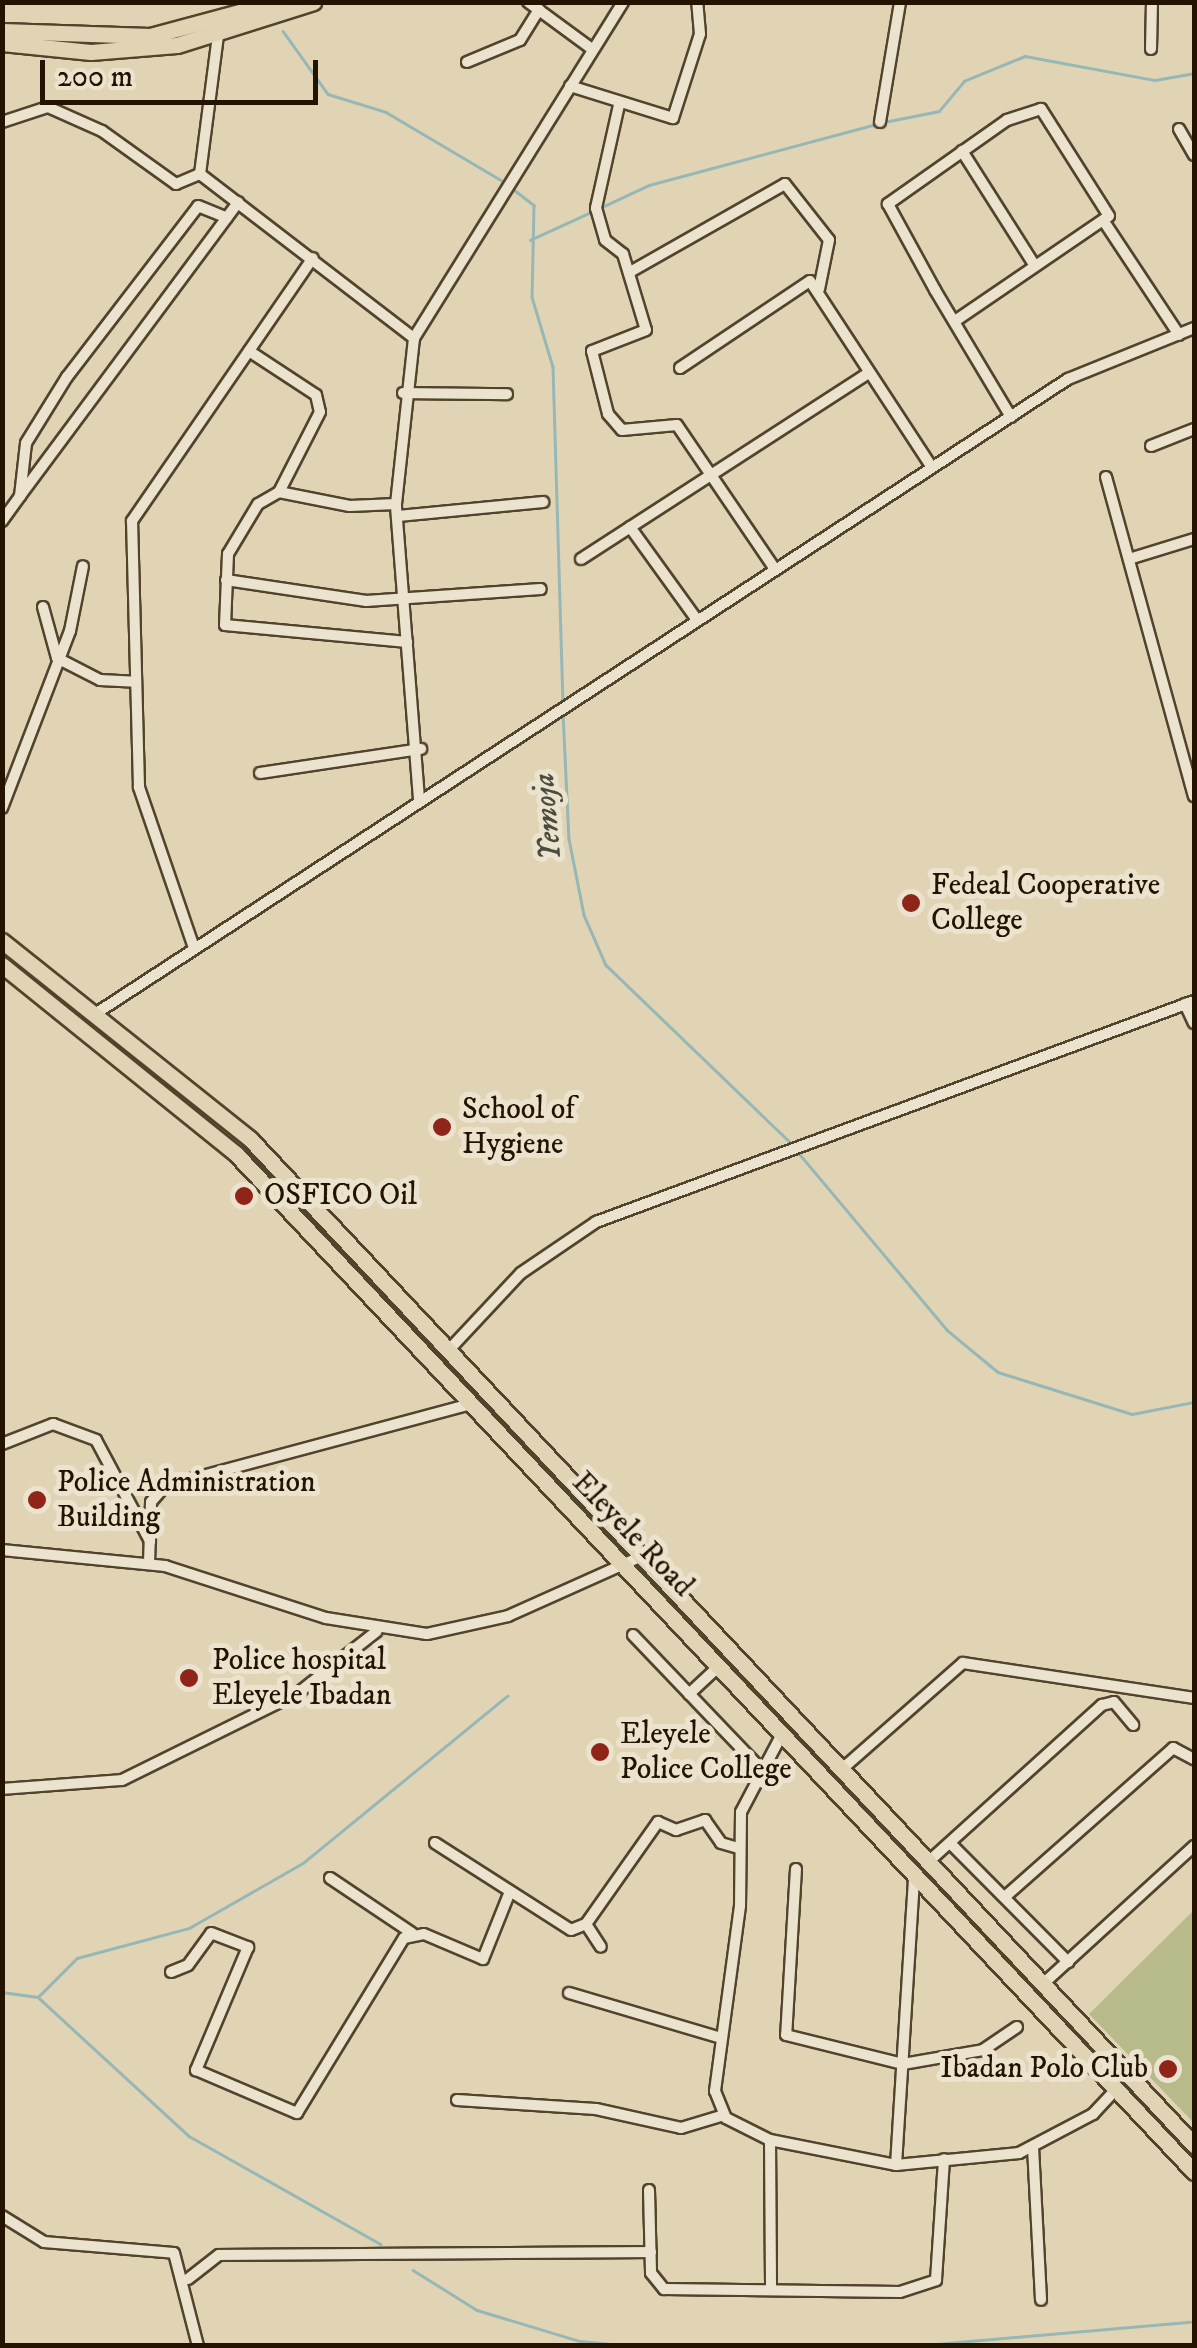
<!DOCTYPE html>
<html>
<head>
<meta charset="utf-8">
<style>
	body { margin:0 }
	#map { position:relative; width:1197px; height:2348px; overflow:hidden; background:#e1d4b5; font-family:"IM FELL DW Pica",serif }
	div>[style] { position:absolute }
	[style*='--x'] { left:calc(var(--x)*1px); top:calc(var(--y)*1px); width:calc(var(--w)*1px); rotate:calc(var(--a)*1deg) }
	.green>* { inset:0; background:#b7bb8a }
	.stream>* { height:2.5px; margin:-1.25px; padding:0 1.25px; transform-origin:1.25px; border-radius:1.25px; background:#96b7b6 }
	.roads { filter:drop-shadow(2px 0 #52432d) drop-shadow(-2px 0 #52432d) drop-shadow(0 2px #52432d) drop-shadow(0 -2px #52432d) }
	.street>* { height:10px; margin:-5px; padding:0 5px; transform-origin:5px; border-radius:5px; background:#ece3cf }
	.primary>* { height:15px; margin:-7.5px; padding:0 7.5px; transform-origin:7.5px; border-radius:7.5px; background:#e1d4b5 }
	.dots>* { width:28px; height:28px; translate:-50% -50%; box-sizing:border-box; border:5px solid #ece3cf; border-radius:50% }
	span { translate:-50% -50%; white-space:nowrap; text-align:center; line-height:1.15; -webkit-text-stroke:10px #ece3cf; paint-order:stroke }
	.poi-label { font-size:30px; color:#231300 }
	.left { translate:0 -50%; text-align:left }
	.right { translate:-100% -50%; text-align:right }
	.street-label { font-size:30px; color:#231300 }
	.water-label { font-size:32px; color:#4b4c40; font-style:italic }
	.frame { position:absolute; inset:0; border:5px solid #231300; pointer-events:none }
	.scale { position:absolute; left:40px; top:60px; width:278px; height:45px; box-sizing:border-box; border:5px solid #231300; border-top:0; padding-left:12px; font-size:30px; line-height:35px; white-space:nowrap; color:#231300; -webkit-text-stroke:8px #ece3cf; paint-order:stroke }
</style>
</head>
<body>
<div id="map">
	<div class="green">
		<div style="clip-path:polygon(1194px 1910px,1194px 2123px,1089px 2014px)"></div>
	</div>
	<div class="stream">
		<div style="--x:283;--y:31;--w:77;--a:54.5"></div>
		<div style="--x:328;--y:94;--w:61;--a:17.2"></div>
		<div style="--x:386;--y:112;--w:139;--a:30.6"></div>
		<div style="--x:884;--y:122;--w:56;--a:-11.3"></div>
		<div style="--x:939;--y:111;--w:39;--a:-50"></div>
		<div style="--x:964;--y:81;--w:66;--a:-22.3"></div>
		<div style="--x:1025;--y:56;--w:132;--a:10.5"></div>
		<div style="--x:1155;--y:80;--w:40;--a:-10"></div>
		<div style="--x:512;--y:188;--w:28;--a:38"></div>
		<div style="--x:534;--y:205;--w:92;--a:91.2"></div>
		<div style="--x:532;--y:297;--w:73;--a:73.3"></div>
		<div style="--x:553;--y:367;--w:338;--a:88.3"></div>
		<div style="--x:598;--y:209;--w:56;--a:-25.2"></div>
		<div style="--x:649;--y:185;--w:236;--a:-15"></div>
		<div style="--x:530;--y:240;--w:67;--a:-24.7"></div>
		<div style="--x:563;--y:713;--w:126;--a:87.3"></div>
		<div style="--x:569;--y:839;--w:77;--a:78.8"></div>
		<div style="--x:584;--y:915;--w:55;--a:66.3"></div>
		<div style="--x:606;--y:965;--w:258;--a:43.9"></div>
		<div style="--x:797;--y:1151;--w:234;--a:50"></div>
		<div style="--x:947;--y:1330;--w:66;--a:39.5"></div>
		<div style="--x:998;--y:1372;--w:140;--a:17.4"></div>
		<div style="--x:1132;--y:1414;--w:63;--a:-11"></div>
		<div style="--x:2;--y:1992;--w:34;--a:8"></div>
		<div style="--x:38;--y:1997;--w:55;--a:-45"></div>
		<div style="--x:77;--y:1958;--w:116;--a:-15"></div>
		<div style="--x:189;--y:1928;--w:131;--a:-29.7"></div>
		<div style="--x:303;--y:1863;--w:264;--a:-39.3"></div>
		<div style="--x:39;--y:1998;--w:204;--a:42.6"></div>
		<div style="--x:189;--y:2136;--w:220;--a:29.4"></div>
		<div style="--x:413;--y:2270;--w:75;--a:32"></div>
		<div style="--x:477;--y:2310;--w:108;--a:16.8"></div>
		<div style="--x:580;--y:2341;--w:51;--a:5.6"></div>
		<div style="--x:913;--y:2346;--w:278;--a:-5"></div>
	</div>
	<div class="roads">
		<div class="street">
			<div style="--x:528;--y:2;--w:79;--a:36.3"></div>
			<div style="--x:1151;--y:49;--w:47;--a:-88.8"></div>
			<div style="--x:467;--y:62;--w:57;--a:-22.5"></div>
			<div style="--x:520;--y:40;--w:36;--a:-58"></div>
			<div style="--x:570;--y:86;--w:108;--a:17.3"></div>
			<div style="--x:673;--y:118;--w:88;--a:-72.2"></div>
			<div style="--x:700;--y:34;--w:32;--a:-95"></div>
			<div style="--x:619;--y:105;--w:106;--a:102.6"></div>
			<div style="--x:596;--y:208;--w:33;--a:74"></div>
			<div style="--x:605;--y:240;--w:23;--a:38"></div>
			<div style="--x:623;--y:254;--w:79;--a:73.2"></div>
			<div style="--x:646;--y:330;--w:58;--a:158.7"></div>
			<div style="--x:592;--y:351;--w:65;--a:75.7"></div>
			<div style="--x:608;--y:414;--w:21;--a:49"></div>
			<div style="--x:622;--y:430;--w:55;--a:-5.2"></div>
			<div style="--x:677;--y:425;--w:171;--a:55.8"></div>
			<div style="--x:2;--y:122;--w:48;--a:-18.1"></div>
			<div style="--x:48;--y:107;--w:59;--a:24"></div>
			<div style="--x:102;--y:131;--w:91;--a:35.6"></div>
			<div style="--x:176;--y:184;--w:26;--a:-23"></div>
			<div style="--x:200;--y:174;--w:270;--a:37.5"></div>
			<div style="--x:880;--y:122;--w:122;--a:-80.5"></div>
			<div style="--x:1179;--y:129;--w:30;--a:60"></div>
			<div style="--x:962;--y:151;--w:136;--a:57.6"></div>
			<div style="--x:200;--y:174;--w:148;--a:-82.6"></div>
			<div style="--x:1105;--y:223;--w:134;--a:56.5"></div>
			<div style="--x:630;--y:272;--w:178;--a:-29.6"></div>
			<div style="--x:785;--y:184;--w:71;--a:51.8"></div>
			<div style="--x:829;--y:240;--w:50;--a:101.5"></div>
			<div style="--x:955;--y:321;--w:186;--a:-34.3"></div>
			<div style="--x:1109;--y:216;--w:127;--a:-122.4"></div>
			<div style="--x:1041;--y:109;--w:36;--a:162"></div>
			<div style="--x:1007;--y:120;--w:146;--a:144.8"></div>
			<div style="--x:888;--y:204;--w:98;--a:61.3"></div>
			<div style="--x:935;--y:290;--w:148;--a:59.1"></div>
			<div style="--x:249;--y:351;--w:80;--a:33.3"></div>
			<div style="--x:316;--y:395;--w:17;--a:77"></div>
			<div style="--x:320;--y:412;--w:90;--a:117.1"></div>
			<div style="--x:279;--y:492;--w:24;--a:150"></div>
			<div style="--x:258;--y:504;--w:58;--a:121"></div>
			<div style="--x:228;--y:554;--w:71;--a:92.4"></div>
			<div style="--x:225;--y:625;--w:183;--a:5.3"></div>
			<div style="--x:680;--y:368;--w:156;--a:-33.8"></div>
			<div style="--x:810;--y:281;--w:221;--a:56.8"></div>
			<div style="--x:403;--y:393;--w:104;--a:0.6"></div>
			<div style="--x:1151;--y:446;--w:46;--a:-21.6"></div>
			<div style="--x:1106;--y:477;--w:331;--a:74.6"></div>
			<div style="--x:279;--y:492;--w:72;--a:11.2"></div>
			<div style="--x:350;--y:506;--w:46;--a:-2.5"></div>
			<div style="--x:20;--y:496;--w:366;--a:-53.4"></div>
			<div style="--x:398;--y:516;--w:146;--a:-5.5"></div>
			<div style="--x:2;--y:521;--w:31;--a:-54"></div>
			<div style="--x:20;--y:496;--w:53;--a:-83.5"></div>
			<div style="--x:26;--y:443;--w:78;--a:-58.2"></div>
			<div style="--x:67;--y:377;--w:215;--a:-52.5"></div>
			<div style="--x:198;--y:206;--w:31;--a:22"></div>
			<div style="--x:630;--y:527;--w:111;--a:54.2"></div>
			<div style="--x:581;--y:559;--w:343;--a:-32.9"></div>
			<div style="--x:1129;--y:559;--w:68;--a:-17.1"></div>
			<div style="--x:226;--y:580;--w:142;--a:8.5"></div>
			<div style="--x:366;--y:601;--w:175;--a:-3.9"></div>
			<div style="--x:43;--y:607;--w:53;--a:74.6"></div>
			<div style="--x:57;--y:658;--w:48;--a:27.1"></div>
			<div style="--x:100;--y:680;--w:35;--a:3"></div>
			<div style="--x:260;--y:773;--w:163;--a:-8.5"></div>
			<div style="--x:419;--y:799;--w:296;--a:-94.5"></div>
			<div style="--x:396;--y:504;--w:167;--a:-83.8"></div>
			<div style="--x:414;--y:338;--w:396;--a:-58.1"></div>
			<div style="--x:2;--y:808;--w:190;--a:-69"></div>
			<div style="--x:70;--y:631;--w:66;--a:-78.7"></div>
			<div style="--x:193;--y:945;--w:167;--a:-108.9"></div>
			<div style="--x:139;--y:787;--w:266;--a:-91.5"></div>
			<div style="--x:132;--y:521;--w:319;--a:-55.5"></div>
			<div style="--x:1185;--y:1004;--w:21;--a:65"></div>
			<div style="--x:95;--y:1014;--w:1162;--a:-33.13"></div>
			<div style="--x:1068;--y:379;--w:136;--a:-22"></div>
			<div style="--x:447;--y:1352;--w:108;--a:-46.9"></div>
			<div style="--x:521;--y:1273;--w:91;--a:-34.2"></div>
			<div style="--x:596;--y:1222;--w:638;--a:-20.28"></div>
			<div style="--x:2;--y:1444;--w:55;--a:-21.4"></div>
			<div style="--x:53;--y:1424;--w:46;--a:20.4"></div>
			<div style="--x:96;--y:1440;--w:115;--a:61.9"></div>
			<div style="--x:2;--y:1550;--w:164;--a:5.6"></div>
			<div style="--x:165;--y:1566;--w:169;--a:17.9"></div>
			<div style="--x:326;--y:1618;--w:102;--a:9"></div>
			<div style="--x:427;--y:1634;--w:83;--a:-12.5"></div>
			<div style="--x:508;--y:1616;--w:145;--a:-24.1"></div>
			<div style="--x:149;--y:1563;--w:61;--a:-88.1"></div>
			<div style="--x:151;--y:1502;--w:21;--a:-49"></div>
			<div style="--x:165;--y:1486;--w:316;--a:-15"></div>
			<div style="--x:633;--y:1635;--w:185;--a:46.3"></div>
			<div style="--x:689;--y:1694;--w:40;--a:-43"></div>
			<div style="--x:782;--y:1734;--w:88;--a:117.7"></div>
			<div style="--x:741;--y:1812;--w:94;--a:90.6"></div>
			<div style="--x:740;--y:1906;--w:187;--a:97.7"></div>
			<div style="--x:715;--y:2091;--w:29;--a:68"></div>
			<div style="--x:726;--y:2118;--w:49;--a:26.6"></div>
			<div style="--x:770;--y:2140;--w:128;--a:11.2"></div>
			<div style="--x:896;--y:2165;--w:124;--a:-5.6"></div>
			<div style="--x:1019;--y:2153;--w:84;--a:-27.8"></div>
			<div style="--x:1093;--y:2114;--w:35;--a:-47"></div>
			<div style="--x:841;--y:1770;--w:162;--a:-41.3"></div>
			<div style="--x:963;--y:1663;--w:234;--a:8.6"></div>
			<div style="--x:2;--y:1789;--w:120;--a:-4.3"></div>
			<div style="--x:122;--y:1780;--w:196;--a:-26.3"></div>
			<div style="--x:298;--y:1693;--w:100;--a:-38.1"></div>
			<div style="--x:435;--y:1843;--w:161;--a:32.6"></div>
			<div style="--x:571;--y:1930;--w:16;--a:-22"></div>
			<div style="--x:586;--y:1924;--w:125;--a:-54.8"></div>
			<div style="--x:658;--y:1822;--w:20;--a:24"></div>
			<div style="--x:676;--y:1830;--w:31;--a:-19"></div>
			<div style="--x:705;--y:1820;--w:28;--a:55"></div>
			<div style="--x:721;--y:1843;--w:18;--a:16"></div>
			<div style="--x:950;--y:1843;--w:168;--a:45.2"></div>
			<div style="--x:927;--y:1863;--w:236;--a:-42.1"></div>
			<div style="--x:1102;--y:1705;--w:12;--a:-14"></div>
			<div style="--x:1114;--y:1702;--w:30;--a:50"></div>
			<div style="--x:796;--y:1869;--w:166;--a:93.4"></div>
			<div style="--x:786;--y:2035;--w:121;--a:13.9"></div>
			<div style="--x:903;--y:2064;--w:81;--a:-9.9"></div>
			<div style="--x:983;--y:2050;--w:41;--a:-34.1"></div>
			<div style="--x:330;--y:1878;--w:99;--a:33.9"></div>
			<div style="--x:1007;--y:1895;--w:222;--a:-41.5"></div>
			<div style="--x:1173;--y:1748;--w:24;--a:28"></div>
			<div style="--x:586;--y:1924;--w:27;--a:57"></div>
			<div style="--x:171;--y:1972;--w:18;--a:-22"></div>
			<div style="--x:188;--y:1965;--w:39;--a:-54"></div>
			<div style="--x:211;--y:1933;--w:40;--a:21"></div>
			<div style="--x:248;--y:1947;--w:134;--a:112.9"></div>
			<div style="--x:196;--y:2070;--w:110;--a:23.1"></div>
			<div style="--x:297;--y:2113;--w:205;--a:-58.6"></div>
			<div style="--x:404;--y:1938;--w:20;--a:-11"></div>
			<div style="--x:424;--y:1934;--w:64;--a:23"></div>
			<div style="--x:483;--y:1959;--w:70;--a:-68.2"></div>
			<div style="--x:1044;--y:1983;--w:203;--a:-42.4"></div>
			<div style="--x:569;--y:1993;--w:159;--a:16.5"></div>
			<div style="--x:457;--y:2100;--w:139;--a:3.7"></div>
			<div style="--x:596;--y:2109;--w:87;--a:12.6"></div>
			<div style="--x:681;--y:2128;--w:45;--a:-16.8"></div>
			<div style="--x:770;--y:2140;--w:147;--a:89.6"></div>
			<div style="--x:1033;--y:2147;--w:153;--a:87"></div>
			<div style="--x:896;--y:2165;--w:290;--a:-86.4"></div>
			<div style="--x:649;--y:2190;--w:83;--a:88.6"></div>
			<div style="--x:651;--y:2273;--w:21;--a:51"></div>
			<div style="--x:664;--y:2289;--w:236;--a:0.7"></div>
			<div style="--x:900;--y:2292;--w:38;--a:-18"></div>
			<div style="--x:936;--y:2280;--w:121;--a:-86.2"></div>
			<div style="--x:2;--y:2216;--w:49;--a:31.8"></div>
			<div style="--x:44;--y:2242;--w:130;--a:4.8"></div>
			<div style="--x:174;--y:2253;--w:96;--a:75.5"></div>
			<div style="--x:188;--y:2279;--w:39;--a:-38"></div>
			<div style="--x:219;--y:2255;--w:432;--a:-0.4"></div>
		</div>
		<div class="primary">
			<div style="--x:2;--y:31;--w:148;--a:1.9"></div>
			<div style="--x:150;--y:36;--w:131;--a:-15"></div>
			<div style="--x:2;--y:43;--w:89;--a:5.8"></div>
			<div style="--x:91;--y:52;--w:86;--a:-4.7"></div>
			<div style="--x:177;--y:45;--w:143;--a:-17.5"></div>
			<div style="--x:2;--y:941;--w:317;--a:38.6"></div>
			<div style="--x:250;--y:1139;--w:1380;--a:46.82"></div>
			<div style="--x:2;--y:965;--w:301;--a:38.9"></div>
			<div style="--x:236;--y:1154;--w:1398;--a:46.74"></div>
		</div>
	</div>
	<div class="dots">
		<div style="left:911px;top:903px;background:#8f2418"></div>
		<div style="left:442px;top:1127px;background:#8f2418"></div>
		<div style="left:244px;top:1196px;background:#8f2418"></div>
		<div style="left:37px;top:1500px;background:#8f2418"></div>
		<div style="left:189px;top:1678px;background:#8f2418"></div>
		<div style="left:600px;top:1752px;background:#8f2418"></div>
		<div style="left:1168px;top:2069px;background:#8f2418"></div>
	</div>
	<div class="poi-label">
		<span class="left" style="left:931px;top:903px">Fedeal Cooperative<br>College</span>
		<span class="left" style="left:462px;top:1127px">School of<br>Hygiene</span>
		<span class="left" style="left:264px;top:1196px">OSFICO Oil</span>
		<span class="left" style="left:57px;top:1500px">Police Administration<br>Building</span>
		<span class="left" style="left:212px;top:1678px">Police hospital<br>Eleyele Ibadan</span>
		<span class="left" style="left:620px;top:1752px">Eleyele<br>Police College</span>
		<span class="right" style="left:1148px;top:2069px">Ibadan Polo Club</span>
	</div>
	<div class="street-label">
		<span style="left:632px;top:1535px;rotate:46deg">Eleyele Road</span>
	</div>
	<div class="water-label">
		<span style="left:548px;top:817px;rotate:-95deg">Yemoja</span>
	</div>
	<div class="frame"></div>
	<div class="scale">200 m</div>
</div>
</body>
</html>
